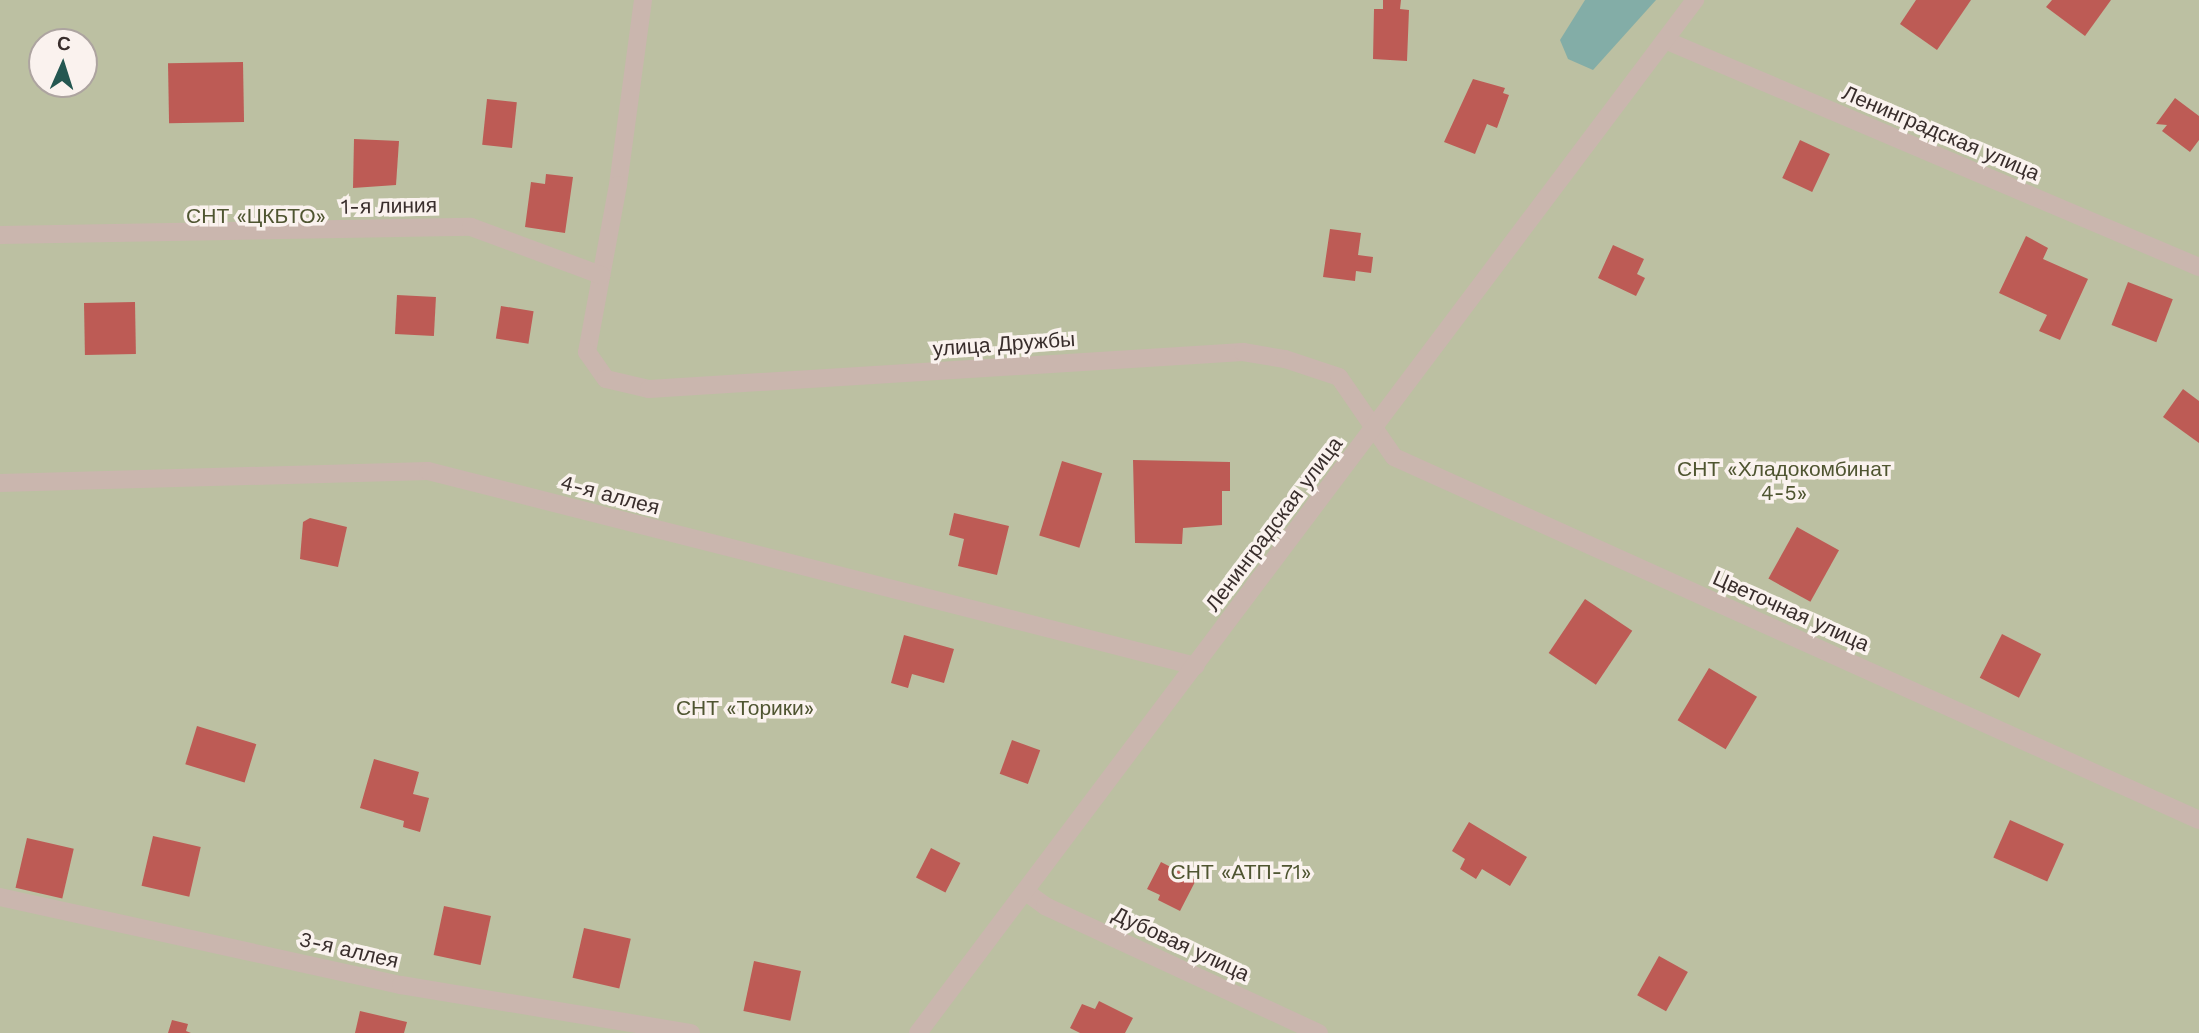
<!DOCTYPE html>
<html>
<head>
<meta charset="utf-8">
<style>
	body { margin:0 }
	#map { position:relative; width:2199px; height:1033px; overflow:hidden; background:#f2e7e2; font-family:"Work Sans",sans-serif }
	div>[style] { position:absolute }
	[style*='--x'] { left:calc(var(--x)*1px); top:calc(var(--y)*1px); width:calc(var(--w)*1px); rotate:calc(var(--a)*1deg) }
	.green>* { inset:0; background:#bcc0a2 }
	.water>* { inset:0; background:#83ada7 }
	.building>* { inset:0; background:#bd5b55; transform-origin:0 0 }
	.minor>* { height:18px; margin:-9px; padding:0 9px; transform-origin:9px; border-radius:9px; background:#cab6ae }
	span { translate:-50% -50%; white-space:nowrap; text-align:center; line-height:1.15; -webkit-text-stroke:7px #faf2ee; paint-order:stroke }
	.street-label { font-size:21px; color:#392e2c }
	.park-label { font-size:21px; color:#4f5531 }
	.north { position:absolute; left:28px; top:28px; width:70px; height:70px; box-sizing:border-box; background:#faf2ee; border:2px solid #ada4a0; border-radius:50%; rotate:3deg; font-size:19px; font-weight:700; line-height:28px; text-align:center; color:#392e2c }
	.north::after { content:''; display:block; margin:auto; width:24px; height:32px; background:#245751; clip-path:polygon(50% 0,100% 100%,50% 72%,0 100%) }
</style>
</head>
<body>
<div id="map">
	<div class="green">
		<div style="clip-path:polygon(evenodd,0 0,2199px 0,2199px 1033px,0 1033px,0 0,42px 42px,84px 42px,84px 84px,42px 84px,42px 42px)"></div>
	</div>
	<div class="water">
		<div style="clip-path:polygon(1585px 0,1656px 0,1593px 70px,1568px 59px,1560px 40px)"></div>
	</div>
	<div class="building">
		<div style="clip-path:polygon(1383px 0,1401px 0,1400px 9px,1409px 10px,1407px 61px,1373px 59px,1374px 9px,1383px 9px)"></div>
		<div style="clip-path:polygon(1916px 0,1971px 0,1937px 50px,1900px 24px)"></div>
		<div style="clip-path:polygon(2052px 0,2111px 0,2085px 36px,2046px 7px)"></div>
		<div style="left:243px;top:62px;width:60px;height:75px;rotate:89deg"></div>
		<div style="clip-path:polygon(1473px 79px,1505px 88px,1503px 93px,1509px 95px,1497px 128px,1487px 124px,1475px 154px,1444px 142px)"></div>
		<div style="clip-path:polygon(2175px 98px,2199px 116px,2199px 140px,2190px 152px,2162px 131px,2167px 125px,2156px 124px)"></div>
		<div style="left:487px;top:99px;width:30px;height:46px;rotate:6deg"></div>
		<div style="clip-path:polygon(354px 139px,399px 141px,396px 185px,353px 188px)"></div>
		<div style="left:1800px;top:140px;width:33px;height:42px;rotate:25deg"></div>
		<div style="clip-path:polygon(546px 174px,573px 177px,565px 233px,525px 227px,531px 182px,545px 184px)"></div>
		<div style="clip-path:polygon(1330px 229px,1361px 233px,1358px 255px,1373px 257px,1371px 273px,1356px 271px,1355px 281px,1323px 277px)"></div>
		<div style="clip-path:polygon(2026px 236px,2048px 248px,2043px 259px,2088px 279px,2060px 340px,2039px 331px,2047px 315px,1999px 293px)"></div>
		<div style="clip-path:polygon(1613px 245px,1644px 259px,1637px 274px,1645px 278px,1636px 296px,1598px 278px)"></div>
		<div style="left:2128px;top:282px;width:48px;height:46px;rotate:21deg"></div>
		<div style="left:397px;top:295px;width:39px;height:39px;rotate:3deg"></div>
		<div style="left:135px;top:302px;width:52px;height:51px;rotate:89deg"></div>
		<div style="left:501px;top:306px;width:33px;height:33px;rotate:9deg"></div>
		<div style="clip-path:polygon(2183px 389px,2199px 401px,2199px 443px,2163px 417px)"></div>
		<div style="clip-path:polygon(1133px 460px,1230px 462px,1230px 491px,1222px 491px,1222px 525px,1183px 528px,1182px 544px,1135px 543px)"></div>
		<div style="left:1062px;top:461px;width:42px;height:78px;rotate:17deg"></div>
		<div style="clip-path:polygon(954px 513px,1009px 526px,997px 575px,958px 566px,964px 539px,949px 535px)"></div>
		<div style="clip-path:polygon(310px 518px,347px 527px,338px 567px,300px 559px,303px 522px)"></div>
		<div style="left:1797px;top:527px;width:48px;height:59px;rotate:29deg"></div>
		<div style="left:1585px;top:599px;width:57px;height:65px;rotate:34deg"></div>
		<div style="left:2002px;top:634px;width:44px;height:49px;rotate:27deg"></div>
		<div style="clip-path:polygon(904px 635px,954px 649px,944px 683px,912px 674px,908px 688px,891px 683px)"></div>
		<div style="left:1709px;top:668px;width:56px;height:61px;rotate:31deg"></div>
		<div style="left:197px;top:726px;width:62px;height:40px;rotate:17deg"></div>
		<div style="left:1012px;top:740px;width:30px;height:36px;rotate:20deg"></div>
		<div style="clip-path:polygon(374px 759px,419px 772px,413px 794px,429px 798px,420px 832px,403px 827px,404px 821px,360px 808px)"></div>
		<div style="left:2010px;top:820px;width:59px;height:41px;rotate:24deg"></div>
		<div style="clip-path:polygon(1469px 822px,1527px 857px,1510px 886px,1482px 869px,1476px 879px,1460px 869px,1465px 859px,1452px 851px)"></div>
		<div style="left:153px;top:836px;width:49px;height:51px;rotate:13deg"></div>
		<div style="left:27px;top:838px;width:48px;height:51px;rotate:13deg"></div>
		<div style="left:931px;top:848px;width:33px;height:33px;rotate:27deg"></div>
		<div style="clip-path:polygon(1161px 862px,1196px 880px,1180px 911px,1158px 900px,1160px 895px,1147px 889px)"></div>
		<div style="left:444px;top:906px;width:48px;height:50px;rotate:12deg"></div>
		<div style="left:584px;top:928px;width:48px;height:51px;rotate:13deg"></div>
		<div style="left:1659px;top:956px;width:33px;height:45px;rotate:29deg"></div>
		<div style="left:754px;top:961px;width:48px;height:51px;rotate:12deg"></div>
		<div style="clip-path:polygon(1099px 1001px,1133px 1018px,1125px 1033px,1080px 1033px,1070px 1028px,1082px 1004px,1095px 1009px)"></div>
		<div style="clip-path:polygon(360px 1011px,407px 1022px,404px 1033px,355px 1033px)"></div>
		<div style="clip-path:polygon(172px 1020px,188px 1024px,186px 1031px,191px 1033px,168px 1033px)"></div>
	</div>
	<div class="minor">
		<div style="--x:643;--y:0;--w:187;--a:97.7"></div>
		<div style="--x:618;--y:185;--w:170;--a:100.5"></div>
		<div style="--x:587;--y:352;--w:33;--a:55"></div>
		<div style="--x:606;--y:379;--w:44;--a:13.1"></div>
		<div style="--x:649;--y:389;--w:595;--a:-3.56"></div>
		<div style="--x:1243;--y:352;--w:43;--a:9.5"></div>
		<div style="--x:1285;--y:359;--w:57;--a:18.4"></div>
		<div style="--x:1339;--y:377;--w:97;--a:55.5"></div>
		<div style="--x:1394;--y:457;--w:883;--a:24.27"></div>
		<div style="--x:1665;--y:40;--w:580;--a:23.03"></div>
		<div style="--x:0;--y:235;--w:471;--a:-1"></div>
		<div style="--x:471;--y:227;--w:139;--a:20.3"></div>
		<div style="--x:0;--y:483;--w:428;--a:-1.6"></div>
		<div style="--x:428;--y:471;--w:792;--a:14.25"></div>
		<div style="--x:1026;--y:892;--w:24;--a:36"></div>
		<div style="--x:1045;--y:906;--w:302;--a:24.9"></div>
		<div style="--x:0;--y:897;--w:411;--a:12.4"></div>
		<div style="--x:401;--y:985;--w:294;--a:9.4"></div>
		<div style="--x:918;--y:1033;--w:1293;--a:-53.05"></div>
	</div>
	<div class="street-label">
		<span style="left:1941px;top:133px;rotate:23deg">Ленинградская улица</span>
		<span style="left:389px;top:206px;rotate:-1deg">1-я линия</span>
		<span style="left:1004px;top:344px;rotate:-4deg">улица Дружбы</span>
		<span style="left:610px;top:495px;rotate:15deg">4-я аллея</span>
		<span style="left:1274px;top:524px;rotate:-53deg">Ленинградская улица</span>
		<span style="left:1791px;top:611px;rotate:24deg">Цветочная улица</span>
		<span style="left:1181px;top:944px;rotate:25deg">Дубовая улица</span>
		<span style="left:349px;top:950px;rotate:13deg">3-я аллея</span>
	</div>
	<div class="park-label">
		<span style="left:256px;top:216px">СНТ «ЦКБТО»</span>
		<span style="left:1784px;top:481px">СНТ «Хладокомбинат<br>4-5»</span>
		<span style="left:745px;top:708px">СНТ «Торики»</span>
		<span style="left:1241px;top:872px">СНТ «АТП-71»</span>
	</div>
	<div class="north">С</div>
</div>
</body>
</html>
